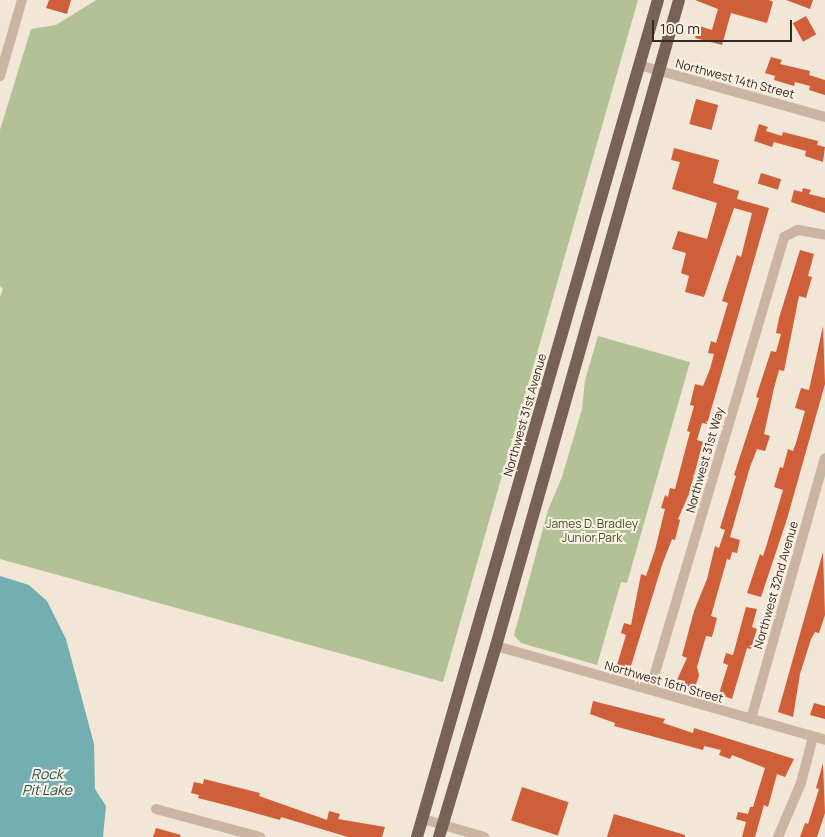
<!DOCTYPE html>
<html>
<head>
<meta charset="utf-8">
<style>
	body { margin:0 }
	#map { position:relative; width:825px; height:837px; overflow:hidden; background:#f2e6d6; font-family:Manrope,sans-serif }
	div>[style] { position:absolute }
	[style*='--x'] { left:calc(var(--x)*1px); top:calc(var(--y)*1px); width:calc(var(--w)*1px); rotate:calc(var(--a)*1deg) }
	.green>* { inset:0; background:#b2c296 }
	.water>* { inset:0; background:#73aeb1 }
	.building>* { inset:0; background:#ce5f38; transform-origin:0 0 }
	.street>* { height:10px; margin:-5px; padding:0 5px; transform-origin:5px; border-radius:5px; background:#cbb5a2 }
	.primary>* { height:12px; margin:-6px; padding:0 6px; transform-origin:6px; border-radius:6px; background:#786155 }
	span { translate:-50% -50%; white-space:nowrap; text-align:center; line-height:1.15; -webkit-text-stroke:4px #faf0e3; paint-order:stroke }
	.street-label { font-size:12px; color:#352a25 }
	.park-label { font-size:12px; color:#435527 }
	.water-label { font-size:14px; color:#185359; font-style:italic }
	.scale { position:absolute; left:652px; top:20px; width:140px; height:22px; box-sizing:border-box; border:2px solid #352a25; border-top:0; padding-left:6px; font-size:15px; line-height:18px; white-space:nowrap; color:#352a25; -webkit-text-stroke:4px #faf0e3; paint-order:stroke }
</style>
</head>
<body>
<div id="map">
	<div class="green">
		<div style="clip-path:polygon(96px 0,638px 0,443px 682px,0 559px,0 297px,3px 289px,0 286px,0 130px,31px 29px,56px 25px)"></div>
		<div style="clip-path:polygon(598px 336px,690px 362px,627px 583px,621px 582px,597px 665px,521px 643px,514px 635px,548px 510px,562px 477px,582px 409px,585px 380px)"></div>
	</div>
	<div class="water">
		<div style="clip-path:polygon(0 576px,29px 585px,47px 601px,66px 639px,94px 744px,95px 789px,106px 806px,103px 837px,0 837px)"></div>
	</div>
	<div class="building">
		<div style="clip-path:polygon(49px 0,71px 0,67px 14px,46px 8px)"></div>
		<div style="clip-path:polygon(695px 0,769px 0,773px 2px,767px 23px,731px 13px,722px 45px,695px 38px,699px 26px,712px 30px,718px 9px)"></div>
		<div style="clip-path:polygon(786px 0,813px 0,810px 9px)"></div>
		<div style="left:806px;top:16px;width:21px;height:15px;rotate:61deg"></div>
		<div style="clip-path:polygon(771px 57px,782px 60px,780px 64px,810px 71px,809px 75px,825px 80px,825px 95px,809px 90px,810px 86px,795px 82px,794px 86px,774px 80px,775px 76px,765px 73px)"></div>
		<div style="left:696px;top:99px;width:23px;height:26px;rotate:15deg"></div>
		<div style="clip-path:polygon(759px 124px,768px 127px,766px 131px,782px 136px,783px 132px,818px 141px,817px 145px,825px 147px,823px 162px,805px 156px,806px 151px,774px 142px,772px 147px,754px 141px)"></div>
		<div style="clip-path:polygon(674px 148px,719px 160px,713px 183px,739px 191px,737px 199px,769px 208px,707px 424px,702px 423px,697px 440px,703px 442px,689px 494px,678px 519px,680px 520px,675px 540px,672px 539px,662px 565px,630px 669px,617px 665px,626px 635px,621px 633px,624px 623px,631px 625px,641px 574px,646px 576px,655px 550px,665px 509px,661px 508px,665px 495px,668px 497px,670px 488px,675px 489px,690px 432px,687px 431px,694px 406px,690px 405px,695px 384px,703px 386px,710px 369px,714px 354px,708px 353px,711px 341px,716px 343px,728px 303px,722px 301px,737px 255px,741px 257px,752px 213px,734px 208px,704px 297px,685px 292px,689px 276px,681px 273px,686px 253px,672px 249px,678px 231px,707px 239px,717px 203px,672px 189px,680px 162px,671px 160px)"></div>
		<div style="left:761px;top:173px;width:21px;height:11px;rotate:17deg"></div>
		<div style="clip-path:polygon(803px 188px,811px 190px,809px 194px,825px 198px,825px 213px,791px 202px,794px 190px,802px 192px)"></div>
		<div style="clip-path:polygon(800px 250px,814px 254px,808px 276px,812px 277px,806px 298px,799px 296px,784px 371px,779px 370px,774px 388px,764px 434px,770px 436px,765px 451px,757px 449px,750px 467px,730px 537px,740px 540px,737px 553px,732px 552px,730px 560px,727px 559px,711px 616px,717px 618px,712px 637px,706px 636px,697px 667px,699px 675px,695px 688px,676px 682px,687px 658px,682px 656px,694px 611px,707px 579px,715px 546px,719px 548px,725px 530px,720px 528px,736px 476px,734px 475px,759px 398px,756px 397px,771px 351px,776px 352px,781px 334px,776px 333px,779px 318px)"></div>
		<div style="clip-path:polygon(823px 326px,825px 384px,787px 519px,761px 597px,747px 593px,760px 554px,763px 556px,766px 547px,783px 490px,774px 487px,780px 467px,783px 468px,788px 449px,793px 451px,796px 443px,805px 411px,795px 408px,801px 388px,809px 390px)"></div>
		<div style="clip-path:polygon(823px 552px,825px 615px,819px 633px,815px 632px,811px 639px,800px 674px,793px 717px,778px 712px)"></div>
		<div style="clip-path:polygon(746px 607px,757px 609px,752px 627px,757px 629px,751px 649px,747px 648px,732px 699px,719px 694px,728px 665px,723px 663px,726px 653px,733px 655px)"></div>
		<div style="clip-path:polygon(593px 701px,665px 719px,663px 723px,693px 733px,694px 728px,794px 759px,785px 777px,777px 774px,768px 807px,764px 805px,755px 837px,742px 837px,746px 822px,736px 819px,738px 812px,748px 814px,750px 807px,753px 807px,765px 768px,732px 755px,730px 759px,719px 755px,721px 750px,704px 746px,703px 750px,614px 726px,615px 723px,590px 714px)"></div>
		<div style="clip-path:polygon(814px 703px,825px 706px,825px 719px,810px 715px)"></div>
		<div style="clip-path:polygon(823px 763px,825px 813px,817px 837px,800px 837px,805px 823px,808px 824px,819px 789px,816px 788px)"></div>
		<div style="clip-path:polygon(204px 779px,260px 793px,259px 796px,327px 820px,329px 811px,340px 814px,338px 819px,385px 827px,382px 837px,348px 837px,281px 817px,280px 820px,237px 808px,198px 798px,199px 795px,191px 793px,194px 782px,203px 784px)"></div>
		<div style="left:522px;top:787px;width:49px;height:35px;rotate:18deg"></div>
		<div style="clip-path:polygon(614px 814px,685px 835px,685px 837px,607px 837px)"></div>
		<div style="clip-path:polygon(156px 828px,181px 835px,180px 837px,153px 837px)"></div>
	</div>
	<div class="street">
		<div style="--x:639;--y:65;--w:193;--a:15.6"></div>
		<div style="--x:0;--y:76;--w:79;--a:-73.9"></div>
		<div style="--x:496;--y:646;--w:342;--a:15.9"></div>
		<div style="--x:650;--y:690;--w:472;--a:-73.5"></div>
		<div style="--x:784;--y:237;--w:16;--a:-27"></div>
		<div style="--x:798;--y:230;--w:27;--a:10"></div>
		<div style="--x:751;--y:719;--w:271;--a:-74.2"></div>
		<div style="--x:156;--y:809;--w:108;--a:15.1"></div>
		<div style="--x:423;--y:819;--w:64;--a:16.4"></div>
		<div style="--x:778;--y:837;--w:59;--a:-66.9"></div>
		<div style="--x:801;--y:783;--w:48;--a:-75.4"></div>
	</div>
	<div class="primary">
		<div style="--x:417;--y:837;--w:871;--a:-73.94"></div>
		<div style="--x:439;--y:837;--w:199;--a:-73.4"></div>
		<div style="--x:496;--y:646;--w:671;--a:-74.18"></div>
	</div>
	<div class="street-label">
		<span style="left:735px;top:79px;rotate:15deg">Northwest 14th Street</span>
		<span style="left:525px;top:415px;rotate:-74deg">Northwest 31st Avenue</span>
		<span style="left:705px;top:460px;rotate:-74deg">Northwest 31st Way</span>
		<span style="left:776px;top:585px;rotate:-74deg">Northwest 32nd Avenue</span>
		<span style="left:664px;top:682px;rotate:16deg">Northwest 16th Street</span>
	</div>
	<div class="park-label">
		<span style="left:592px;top:531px">James D. Bradley<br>Junior Park</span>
	</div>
	<div class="water-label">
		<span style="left:47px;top:782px">Rock<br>Pit Lake</span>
	</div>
	<div class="scale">100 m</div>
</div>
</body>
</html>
